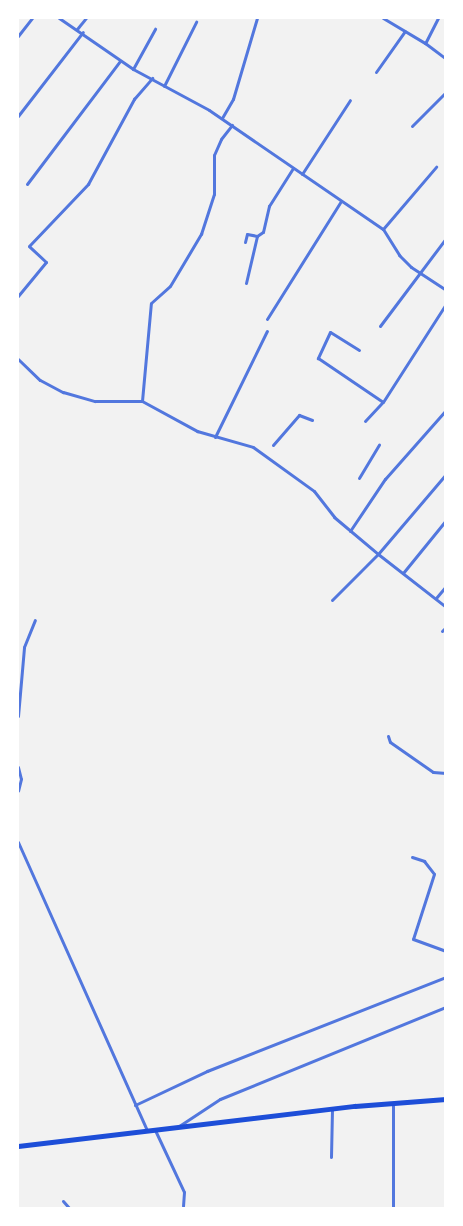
<!DOCTYPE html>
<html>
<head>
<meta charset="utf-8">
<style>
	body { margin:0 }
	#map { position:relative; width:463px; height:1226px; overflow:hidden; background:#f2f2f2; font-family:Poppins,sans-serif }
	div>[style] { position:absolute }
	[style*='--x'] { left:calc(var(--x)*1px); top:calc(var(--y)*1px); width:calc(var(--w)*1px); rotate:calc(var(--a)*1deg) }
	.minor>* { height:3px; margin:-1.5px; padding:0 1.5px; transform-origin:1.5px; border-radius:1.5px; background:#5277de }
	.secondary>* { height:5px; margin:-2.5px; padding:0 2.5px; transform-origin:2.5px; border-radius:2.5px; background:#1d4ed8 }
	span { translate:-50% -50%; white-space:nowrap; text-align:center; line-height:1.15; -webkit-text-stroke:5px #fff; paint-order:stroke }
	.frame { position:absolute; inset:0; border:19px solid #fff; pointer-events:none }
</style>
</head>
<body>
<div id="map">
	<div class="minor">
		<div style="--x:59;--y:18;--w:90;--a:34.6"></div>
		<div style="--x:133;--y:69;--w:86;--a:28.3"></div>
		<div style="--x:209;--y:110;--w:211;--a:34.4"></div>
		<div style="--x:383;--y:229;--w:31;--a:58"></div>
		<div style="--x:399;--y:255;--w:17;--a:45"></div>
		<div style="--x:411;--y:267;--w:42;--a:33.3"></div>
		<div style="--x:383;--y:18;--w:49;--a:30.8"></div>
		<div style="--x:438;--y:18;--w:28;--a:117"></div>
		<div style="--x:425;--y:43;--w:26;--a:37"></div>
		<div style="--x:77;--y:29;--w:14;--a:-51"></div>
		<div style="--x:18;--y:36;--w:23;--a:-52"></div>
		<div style="--x:133;--y:69;--w:46;--a:-61.2"></div>
		<div style="--x:376;--y:72;--w:50;--a:-54.7"></div>
		<div style="--x:164;--y:86;--w:72;--a:-63.4"></div>
		<div style="--x:18;--y:116;--w:106;--a:-52.3"></div>
		<div style="--x:222;--y:118;--w:22;--a:-60"></div>
		<div style="--x:233;--y:99;--w:84;--a:-73.5"></div>
		<div style="--x:412;--y:126;--w:48;--a:-45"></div>
		<div style="--x:302;--y:174;--w:88;--a:-57"></div>
		<div style="--x:27;--y:184;--w:154;--a:-52.9"></div>
		<div style="--x:383;--y:229;--w:82;--a:-49.5"></div>
		<div style="--x:245;--y:242;--w:8;--a:-76"></div>
		<div style="--x:247;--y:234;--w:10;--a:11"></div>
		<div style="--x:246;--y:283;--w:48;--a:-76.8"></div>
		<div style="--x:257;--y:236;--w:7;--a:-34"></div>
		<div style="--x:263;--y:232;--w:27;--a:-77"></div>
		<div style="--x:269;--y:206;--w:45;--a:-57.7"></div>
		<div style="--x:18;--y:296;--w:44;--a:-50.5"></div>
		<div style="--x:46;--y:262;--w:23;--a:-137"></div>
		<div style="--x:29;--y:246;--w:86;--a:-46.4"></div>
		<div style="--x:88;--y:184;--w:97;--a:-61.6"></div>
		<div style="--x:134;--y:99;--w:28;--a:-49"></div>
		<div style="--x:267;--y:319;--w:139;--a:-57.9"></div>
		<div style="--x:380;--y:326;--w:110;--a:-53.1"></div>
		<div style="--x:359;--y:350;--w:34;--a:-148"></div>
		<div style="--x:330;--y:332;--w:29;--a:115"></div>
		<div style="--x:318;--y:358;--w:78;--a:34.1"></div>
		<div style="--x:18;--y:359;--w:30;--a:44"></div>
		<div style="--x:40;--y:380;--w:26;--a:28"></div>
		<div style="--x:63;--y:392;--w:33;--a:16"></div>
		<div style="--x:95;--y:401;--w:47;--a:0"></div>
		<div style="--x:142;--y:401;--w:63;--a:28.6"></div>
		<div style="--x:197;--y:431;--w:58;--a:15.9"></div>
		<div style="--x:253;--y:447;--w:75;--a:35.8"></div>
		<div style="--x:314;--y:491;--w:33;--a:52"></div>
		<div style="--x:334;--y:517;--w:57;--a:40.1"></div>
		<div style="--x:378;--y:554;--w:105;--a:-49.6"></div>
		<div style="--x:142;--y:401;--w:98;--a:-84.8"></div>
		<div style="--x:151;--y:303;--w:25;--a:-42"></div>
		<div style="--x:170;--y:286;--w:61;--a:-59.2"></div>
		<div style="--x:201;--y:234;--w:42;--a:-72"></div>
		<div style="--x:214;--y:194;--w:39;--a:-90"></div>
		<div style="--x:214;--y:155;--w:17;--a:-66"></div>
		<div style="--x:221;--y:139;--w:18;--a:-52"></div>
		<div style="--x:365;--y:421;--w:26;--a:-47"></div>
		<div style="--x:383;--y:402;--w:117;--a:-57.3"></div>
		<div style="--x:215;--y:437;--w:118;--a:-63.9"></div>
		<div style="--x:273;--y:445;--w:40;--a:-49"></div>
		<div style="--x:299;--y:415;--w:14;--a:21"></div>
		<div style="--x:359;--y:478;--w:39;--a:-59"></div>
		<div style="--x:350;--y:531;--w:63;--a:-56.1"></div>
		<div style="--x:385;--y:479;--w:92;--a:-48.5"></div>
		<div style="--x:403;--y:573;--w:68;--a:-50.9"></div>
		<div style="--x:436;--y:598;--w:16;--a:-50"></div>
		<div style="--x:332;--y:600;--w:65;--a:-45"></div>
		<div style="--x:378;--y:554;--w:86;--a:37.9"></div>
		<div style="--x:442;--y:631;--w:6;--a:-45"></div>
		<div style="--x:18;--y:716;--w:69;--a:-85"></div>
		<div style="--x:24;--y:647;--w:29;--a:-68"></div>
		<div style="--x:388;--y:736;--w:6;--a:72"></div>
		<div style="--x:390;--y:742;--w:52;--a:34.9"></div>
		<div style="--x:433;--y:772;--w:13;--a:4"></div>
		<div style="--x:18;--y:767;--w:12;--a:76"></div>
		<div style="--x:21;--y:779;--w:12;--a:104"></div>
		<div style="--x:18;--y:842;--w:316;--a:65.9"></div>
		<div style="--x:412;--y:857;--w:13;--a:18"></div>
		<div style="--x:424;--y:861;--w:16;--a:52"></div>
		<div style="--x:434;--y:874;--w:68;--a:107.9"></div>
		<div style="--x:413;--y:939;--w:35;--a:20"></div>
		<div style="--x:135;--y:1105;--w:80;--a:-25.3"></div>
		<div style="--x:207;--y:1071;--w:257;--a:-21.5"></div>
		<div style="--x:179;--y:1126;--w:49;--a:-33.4"></div>
		<div style="--x:220;--y:1099;--w:244;--a:-22.2"></div>
		<div style="--x:155;--y:1130;--w:68;--a:64.9"></div>
		<div style="--x:184;--y:1192;--w:14;--a:94"></div>
		<div style="--x:331;--y:1157;--w:48;--a:-88.8"></div>
		<div style="--x:63;--y:1201;--w:9;--a:49"></div>
		<div style="--x:393;--y:1208;--w:105;--a:-90"></div>
	</div>
	<div class="secondary">
		<div style="--x:18;--y:1146;--w:339;--a:-6.8"></div>
		<div style="--x:355;--y:1106;--w:91;--a:-4.4"></div>
	</div>
	<div class="frame"></div>
</div>
</body>
</html>
